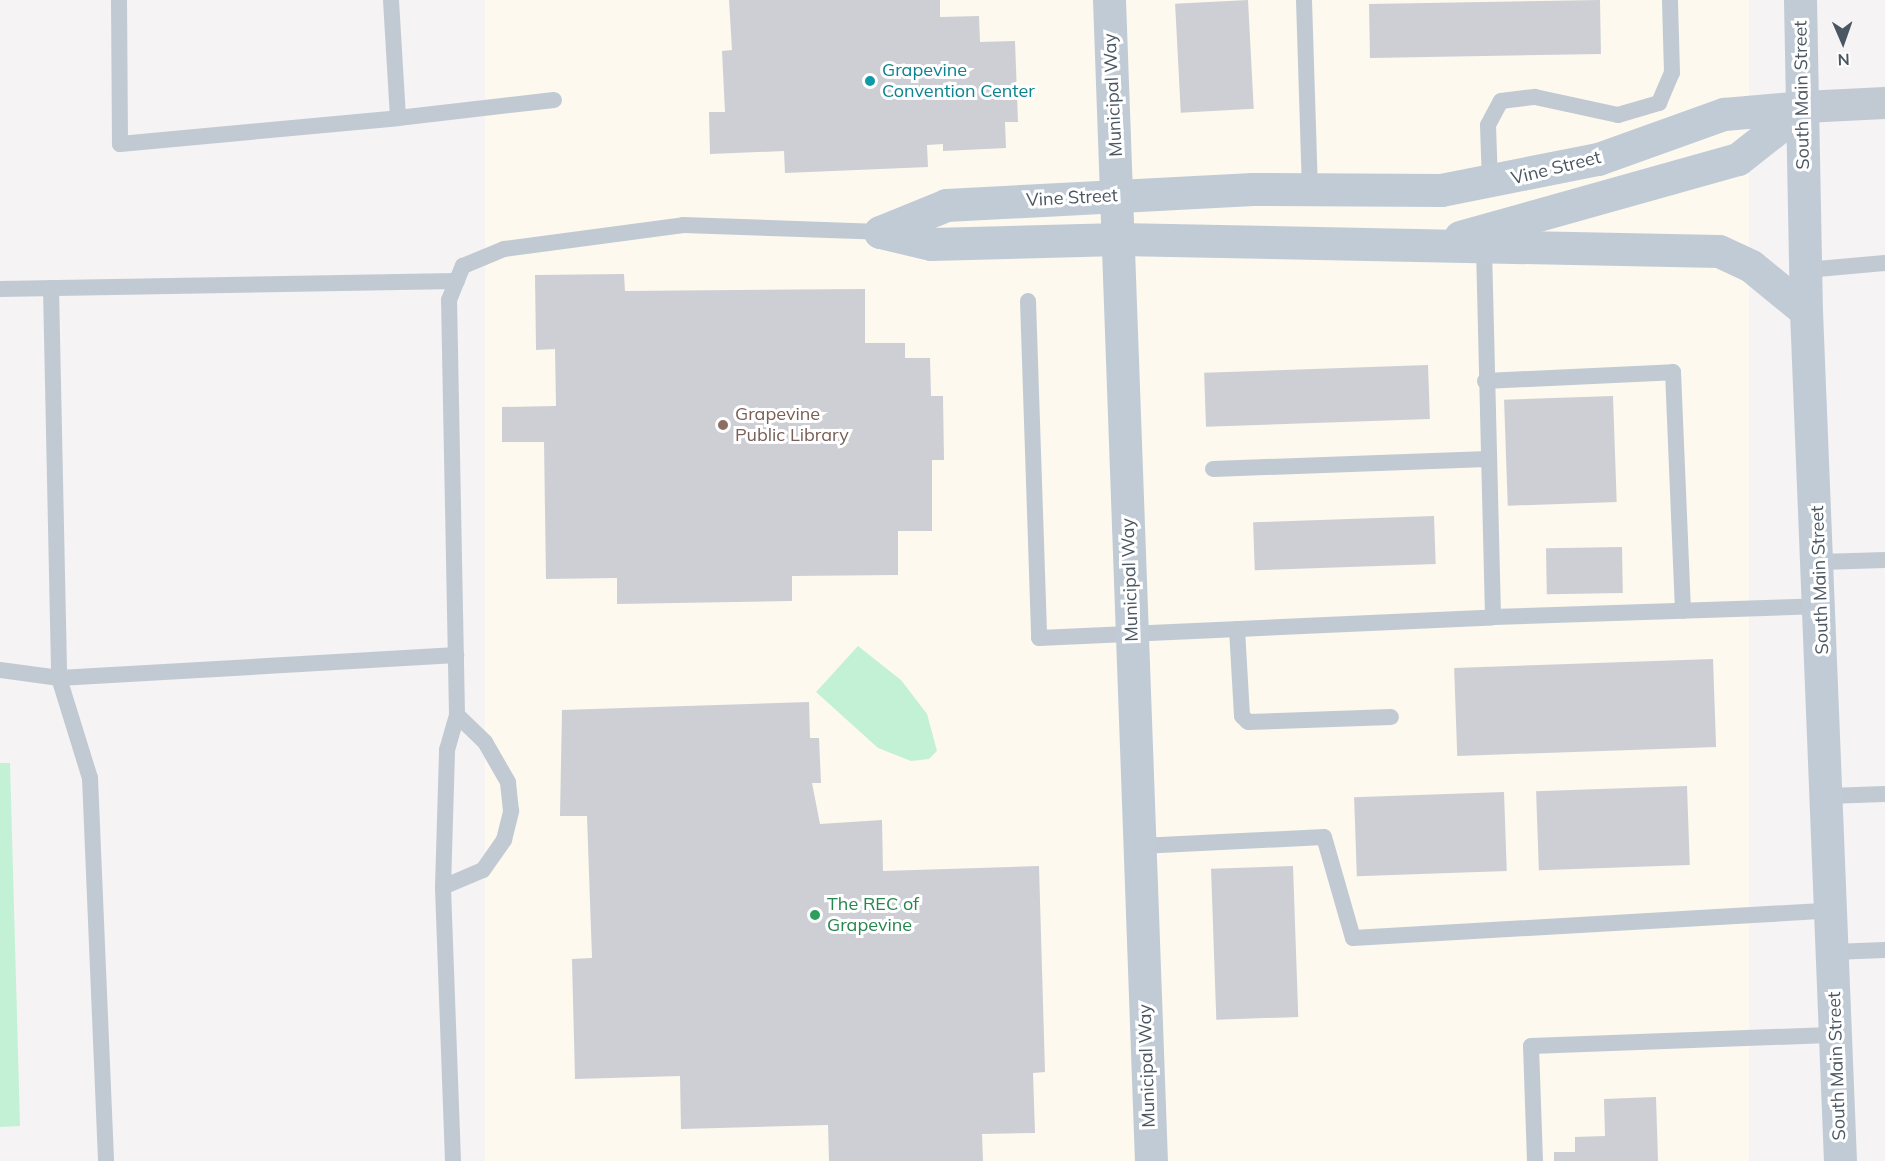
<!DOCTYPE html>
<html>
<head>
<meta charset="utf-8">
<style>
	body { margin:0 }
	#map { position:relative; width:1885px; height:1161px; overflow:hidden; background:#f5f3f3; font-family:Mulish,sans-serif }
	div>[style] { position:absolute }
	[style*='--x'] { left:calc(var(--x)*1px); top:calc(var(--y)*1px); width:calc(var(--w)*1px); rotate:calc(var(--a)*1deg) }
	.commercial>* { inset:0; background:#fdf9ef; transform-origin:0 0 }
	.green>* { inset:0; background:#c3f1d5 }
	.building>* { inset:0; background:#cdcfd5; transform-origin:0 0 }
	.lane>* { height:16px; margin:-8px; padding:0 8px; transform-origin:8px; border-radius:8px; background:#c1cad2 }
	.street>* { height:32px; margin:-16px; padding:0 16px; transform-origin:16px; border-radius:16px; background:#c1cad2 }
	.secondary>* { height:33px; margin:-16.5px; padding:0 16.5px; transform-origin:16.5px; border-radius:16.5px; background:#c1cbd6 }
	.dots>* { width:16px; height:16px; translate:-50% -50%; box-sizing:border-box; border:3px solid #fff; border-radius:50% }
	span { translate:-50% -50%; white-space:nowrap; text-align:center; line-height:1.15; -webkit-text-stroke:6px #fff; paint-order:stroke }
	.culture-label { font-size:18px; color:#0d838f }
	.left { translate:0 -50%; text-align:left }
	.street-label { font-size:18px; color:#4a5661 }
	.education-label { font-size:18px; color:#785e54 }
	.leisure-label { font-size:18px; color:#27864d }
	.north { position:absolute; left:1813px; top:12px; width:60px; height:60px; -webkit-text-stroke:4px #fff; paint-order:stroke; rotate:178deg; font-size:16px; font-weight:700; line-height:24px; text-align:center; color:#4a5661 }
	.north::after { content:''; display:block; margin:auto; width:21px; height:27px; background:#4a5661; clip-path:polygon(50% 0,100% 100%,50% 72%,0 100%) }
</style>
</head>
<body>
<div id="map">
	<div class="commercial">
		<div style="left:485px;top:0;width:1264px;height:1161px"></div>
	</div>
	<div class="green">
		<div style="clip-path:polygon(858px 646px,901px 680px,927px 714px,937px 751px,929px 759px,911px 761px,878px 748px,816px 692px)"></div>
		<div style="clip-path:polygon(0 763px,10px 763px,20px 1126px,0 1127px)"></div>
	</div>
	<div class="building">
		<div style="clip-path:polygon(729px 0,940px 0,940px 17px,979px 16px,980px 42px,1015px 41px,1018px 122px,1005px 122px,1006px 148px,943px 151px,943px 144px,927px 145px,928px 167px,785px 173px,784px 151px,710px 154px,709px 112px,725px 112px,722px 51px,732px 50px)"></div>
		<div style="left:1248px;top:0;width:109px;height:73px;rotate:87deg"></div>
		<div style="left:1600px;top:0;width:54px;height:231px;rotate:89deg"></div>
		<div style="clip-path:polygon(624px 274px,625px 291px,865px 289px,865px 343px,905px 343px,905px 358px,930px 358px,931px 396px,943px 396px,944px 460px,932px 460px,932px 531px,898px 531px,898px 575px,792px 576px,792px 601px,617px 604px,617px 578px,546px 579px,544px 442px,502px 442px,502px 407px,556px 406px,555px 349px,536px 350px,535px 275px)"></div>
		<div style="left:1428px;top:365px;width:54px;height:224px;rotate:88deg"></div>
		<div style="left:1613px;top:396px;width:106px;height:109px;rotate:88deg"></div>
		<div style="left:1434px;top:516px;width:48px;height:181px;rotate:88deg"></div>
		<div style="left:1622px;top:547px;width:46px;height:76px;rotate:89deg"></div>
		<div style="left:1713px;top:659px;width:88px;height:259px;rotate:88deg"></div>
		<div style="clip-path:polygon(809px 702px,810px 738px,819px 738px,821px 783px,812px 783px,820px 824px,882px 820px,883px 871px,1039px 866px,1045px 1072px,1033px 1073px,1035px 1133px,982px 1134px,983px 1161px,829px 1161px,828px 1125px,681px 1129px,680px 1076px,575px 1079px,572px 959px,592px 958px,587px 816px,560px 816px,562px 710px)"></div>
		<div style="left:1687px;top:786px;width:79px;height:151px;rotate:88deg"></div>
		<div style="left:1504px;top:792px;width:79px;height:150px;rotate:88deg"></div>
		<div style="left:1293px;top:866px;width:151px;height:82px;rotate:88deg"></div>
		<div style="clip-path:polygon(1656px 1097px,1658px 1161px,1554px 1161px,1554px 1152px,1575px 1152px,1575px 1137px,1605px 1136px,1604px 1099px)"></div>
	</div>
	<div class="lane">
		<div style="--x:119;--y:0;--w:144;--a:89.6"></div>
		<div style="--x:120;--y:144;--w:279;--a:-5.3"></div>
		<div style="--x:398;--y:118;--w:118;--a:-93.4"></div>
		<div style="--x:1304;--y:0;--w:189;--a:88.2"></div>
		<div style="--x:398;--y:118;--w:157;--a:-6.6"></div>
		<div style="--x:1490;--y:183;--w:58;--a:-92"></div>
		<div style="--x:1488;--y:125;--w:27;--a:-62"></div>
		<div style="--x:1501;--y:101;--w:34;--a:-7"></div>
		<div style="--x:1535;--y:97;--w:85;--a:12.2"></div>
		<div style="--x:1618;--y:115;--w:43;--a:-16.3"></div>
		<div style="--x:1659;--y:103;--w:33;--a:-67"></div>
		<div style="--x:1672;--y:73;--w:73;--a:-91.6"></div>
		<div style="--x:1484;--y:248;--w:369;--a:88.6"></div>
		<div style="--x:1493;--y:617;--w:328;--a:-1.9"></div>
		<div style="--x:1806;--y:270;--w:79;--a:-5.1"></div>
		<div style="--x:51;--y:288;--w:390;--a:88.8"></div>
		<div style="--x:59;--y:678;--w:398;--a:-3.3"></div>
		<div style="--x:0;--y:289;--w:457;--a:-1"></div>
		<div style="--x:1028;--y:301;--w:337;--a:88.1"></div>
		<div style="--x:1039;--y:638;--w:454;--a:-2.6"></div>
		<div style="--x:1485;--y:381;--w:188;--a:-2.7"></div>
		<div style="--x:1673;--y:372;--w:239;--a:87.6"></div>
		<div style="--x:1213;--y:469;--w:275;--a:-2.1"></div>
		<div style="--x:1820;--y:562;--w:65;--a:-1.8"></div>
		<div style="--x:1237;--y:629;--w:87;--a:86.7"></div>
		<div style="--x:1242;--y:716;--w:8;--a:45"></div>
		<div style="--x:1248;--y:722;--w:143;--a:-2"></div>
		<div style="--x:0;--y:670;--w:60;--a:7.7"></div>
		<div style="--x:59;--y:678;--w:105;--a:72.8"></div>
		<div style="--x:90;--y:778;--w:383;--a:87.6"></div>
		<div style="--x:1828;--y:796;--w:57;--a:-2"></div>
		<div style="--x:1140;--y:846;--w:184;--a:-2.8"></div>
		<div style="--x:1324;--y:837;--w:105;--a:74"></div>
		<div style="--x:1353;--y:938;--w:480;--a:-3.3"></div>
		<div style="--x:443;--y:887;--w:43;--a:-23"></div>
		<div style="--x:483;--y:870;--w:37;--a:-55"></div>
		<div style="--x:504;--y:840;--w:30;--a:-76"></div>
		<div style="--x:511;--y:811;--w:29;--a:-96"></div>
		<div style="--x:508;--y:782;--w:46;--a:-119.9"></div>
		<div style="--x:485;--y:742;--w:39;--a:-136"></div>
		<div style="--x:1833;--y:952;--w:52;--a:-2.2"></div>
		<div style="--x:453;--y:1161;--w:274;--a:-92.1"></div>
		<div style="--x:443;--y:887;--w:137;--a:-88.3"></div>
		<div style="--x:447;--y:750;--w:36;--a:-74"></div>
		<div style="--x:457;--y:715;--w:415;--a:-91.1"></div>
		<div style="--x:449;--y:300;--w:37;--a:-68"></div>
		<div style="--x:463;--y:266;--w:44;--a:-22.5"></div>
		<div style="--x:504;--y:249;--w:181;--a:-7.6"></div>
		<div style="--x:683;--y:225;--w:197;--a:2"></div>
		<div style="--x:1535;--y:1161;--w:115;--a:-92"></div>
		<div style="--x:1531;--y:1046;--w:305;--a:-2.1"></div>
	</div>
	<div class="street">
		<div style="--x:1804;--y:107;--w:81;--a:-2.8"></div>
	</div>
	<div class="secondary">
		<div style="--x:1109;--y:0;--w:1162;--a:87.93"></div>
		<div style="--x:1800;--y:0;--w:311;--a:88.9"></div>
		<div style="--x:1806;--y:311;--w:851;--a:87.71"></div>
		<div style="--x:880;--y:232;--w:52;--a:13.2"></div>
		<div style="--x:931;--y:244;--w:188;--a:-1.5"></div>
		<div style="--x:1119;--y:239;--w:600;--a:1.15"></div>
		<div style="--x:1719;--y:251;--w:35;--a:25"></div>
		<div style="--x:1751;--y:266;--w:71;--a:39.3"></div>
		<div style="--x:880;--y:232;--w:71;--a:-22.2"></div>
		<div style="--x:946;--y:205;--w:307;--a:-3"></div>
		<div style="--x:1253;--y:189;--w:188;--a:0.3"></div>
		<div style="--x:1441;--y:190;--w:160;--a:-11.2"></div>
		<div style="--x:1598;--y:159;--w:134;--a:-19.7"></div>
		<div style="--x:1724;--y:114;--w:80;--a:-5"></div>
		<div style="--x:1460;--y:237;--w:289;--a:-15.7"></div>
		<div style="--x:1738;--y:159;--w:84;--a:-38.2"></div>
	</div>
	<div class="dots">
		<div style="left:870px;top:81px;background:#0f9aa8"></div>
		<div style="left:723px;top:425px;background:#8d6e63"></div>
		<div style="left:815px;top:915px;background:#2e9e5b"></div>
	</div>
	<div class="culture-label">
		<span class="left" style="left:882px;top:81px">Grapevine<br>Convention Center</span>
	</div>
	<div class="street-label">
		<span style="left:1113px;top:95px;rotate:-93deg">Municipal Way</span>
		<span style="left:1802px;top:95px;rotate:-91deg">South Main Street</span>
		<span style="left:1556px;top:168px;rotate:-14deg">Vine Street</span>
		<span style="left:1072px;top:198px;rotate:-3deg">Vine Street</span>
		<span style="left:1130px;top:580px;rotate:-92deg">Municipal Way</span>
		<span style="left:1820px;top:580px;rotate:-92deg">South Main Street</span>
		<span style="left:1147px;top:1066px;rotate:-92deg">Municipal Way</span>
		<span style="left:1837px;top:1066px;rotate:-92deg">South Main Street</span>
	</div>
	<div class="education-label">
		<span class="left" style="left:735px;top:425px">Grapevine<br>Public Library</span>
	</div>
	<div class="leisure-label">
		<span class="left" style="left:827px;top:915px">The REC of<br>Grapevine</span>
	</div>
	<div class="north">N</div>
</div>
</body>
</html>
